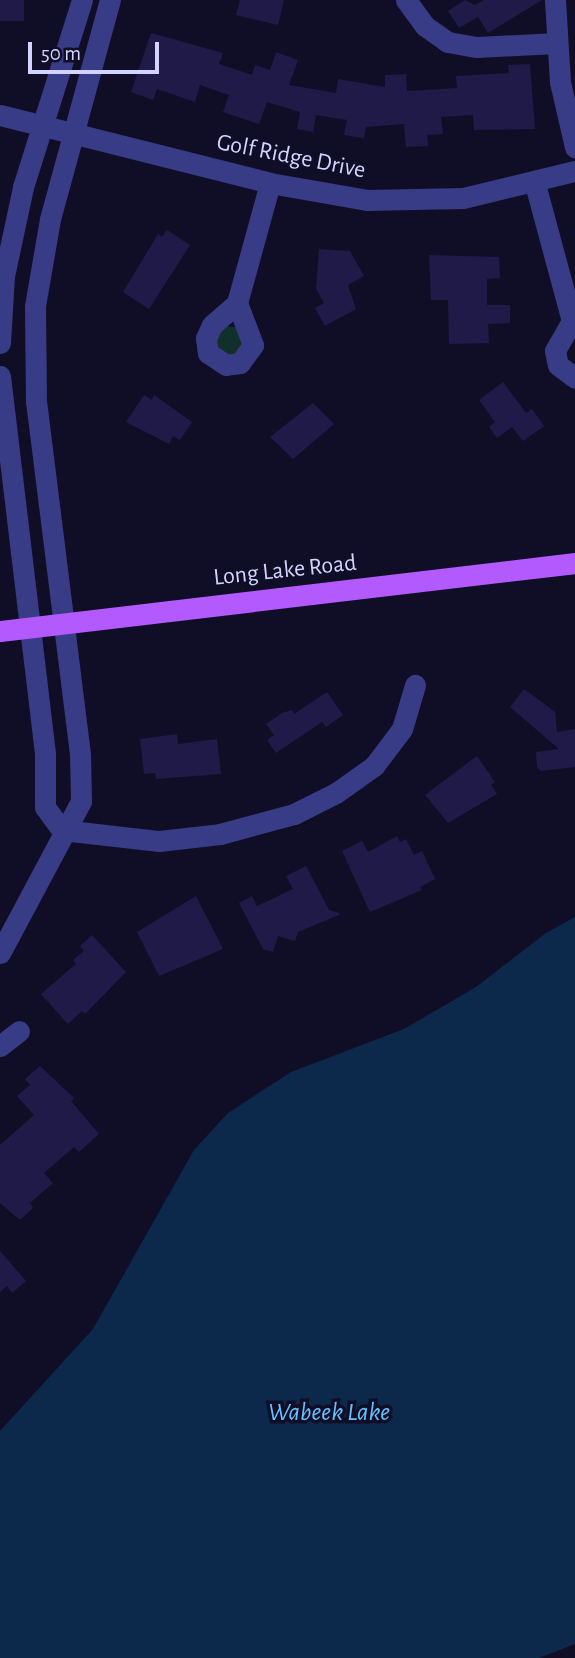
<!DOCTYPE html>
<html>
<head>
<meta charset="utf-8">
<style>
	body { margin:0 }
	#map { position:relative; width:575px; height:1658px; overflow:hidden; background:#100e26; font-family:"Alegreya Sans",sans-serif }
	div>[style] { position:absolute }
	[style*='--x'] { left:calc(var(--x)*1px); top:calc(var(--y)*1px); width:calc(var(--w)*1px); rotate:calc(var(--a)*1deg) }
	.green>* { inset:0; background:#11302c }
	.water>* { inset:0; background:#0c294b }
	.building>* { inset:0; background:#1f1a47; transform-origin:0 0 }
	.minor>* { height:21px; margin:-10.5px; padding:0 10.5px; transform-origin:10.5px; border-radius:10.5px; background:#383b86 }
	.major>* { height:21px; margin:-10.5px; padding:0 10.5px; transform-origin:10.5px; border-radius:10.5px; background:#b35aff }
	span { translate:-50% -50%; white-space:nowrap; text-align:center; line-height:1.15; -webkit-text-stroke:7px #100e26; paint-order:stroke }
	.street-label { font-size:24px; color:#d4d3ff }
	.water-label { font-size:26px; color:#61c3ff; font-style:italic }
	.scale { position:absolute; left:28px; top:42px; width:131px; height:32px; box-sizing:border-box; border:4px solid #d4d3ff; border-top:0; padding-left:9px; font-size:21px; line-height:24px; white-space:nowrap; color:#d4d3ff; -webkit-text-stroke:5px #100e26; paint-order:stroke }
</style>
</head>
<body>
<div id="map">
	<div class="green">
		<div style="clip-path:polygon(224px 326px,236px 327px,246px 340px,232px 357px,216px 350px,215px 336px)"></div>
	</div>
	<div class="water">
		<div style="clip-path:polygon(575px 917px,575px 1644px,539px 1658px,0 1658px,0 1431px,93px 1329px,194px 1150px,228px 1113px,291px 1072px,404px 1029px,476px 987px,546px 933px)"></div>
	</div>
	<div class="building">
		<div style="left:0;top:0;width:24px;height:21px"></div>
		<div style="clip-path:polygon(240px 0,284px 0,278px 25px,236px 15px)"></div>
		<div style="clip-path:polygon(465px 0,475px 5px,484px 0,542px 0,488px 33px,478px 17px,459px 28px,448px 11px)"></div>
		<div style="clip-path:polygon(151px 33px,223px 53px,219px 64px,252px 75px,255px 65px,270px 70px,276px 52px,298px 60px,289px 85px,336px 93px,338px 79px,385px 87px,385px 75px,406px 74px,407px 91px,457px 88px,456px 76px,509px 73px,508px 65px,530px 64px,535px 129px,474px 130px,473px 115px,441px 117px,443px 134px,427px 135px,428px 146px,406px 147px,404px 124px,366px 127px,364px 138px,344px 135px,347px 120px,316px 115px,313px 132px,297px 129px,300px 112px,267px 102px,259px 124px,223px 112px,229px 95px,200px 85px,195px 102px,157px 89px,153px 100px,131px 92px)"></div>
		<div style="clip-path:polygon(167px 230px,190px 245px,149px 309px,123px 292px,158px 234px,162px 237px)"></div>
		<div style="clip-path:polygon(319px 249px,350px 251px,364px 276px,348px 285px,356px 309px,325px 326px,315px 308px,324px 303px,316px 289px)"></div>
		<div style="clip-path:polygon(429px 255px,499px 257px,500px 278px,487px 279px,487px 305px,510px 305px,510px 323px,488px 324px,489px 343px,449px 344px,448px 300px,431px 300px)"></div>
		<div style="clip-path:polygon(503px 382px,526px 413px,532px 409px,544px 426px,523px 441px,512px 427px,497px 438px,489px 427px,495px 422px,479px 400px)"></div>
		<div style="clip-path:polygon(144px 395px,152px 400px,154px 395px,192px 422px,180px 440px,173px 436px,169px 444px,126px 422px)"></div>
		<div style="clip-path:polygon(313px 403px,334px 424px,293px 459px,270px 437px)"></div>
		<div style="clip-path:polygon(524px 689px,555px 712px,557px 732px,575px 729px,575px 767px,541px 771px,537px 767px,536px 752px,559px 749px,510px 707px)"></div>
		<div style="clip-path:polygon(327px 692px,343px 715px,326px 727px,322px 722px,276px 753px,267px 740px,274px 735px,266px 724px,282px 713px,292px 710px,294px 714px)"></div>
		<div style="clip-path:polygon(177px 734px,178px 744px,217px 739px,221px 774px,156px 779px,155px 773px,144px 774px,140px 739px)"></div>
		<div style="clip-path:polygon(477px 756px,495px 782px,491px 785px,497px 794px,448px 823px,425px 795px)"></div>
		<div style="clip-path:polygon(397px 836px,400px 842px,406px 839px,414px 855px,422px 851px,435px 879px,420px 887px,422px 890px,370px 912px,342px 851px,362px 841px,368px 852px)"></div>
		<div style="clip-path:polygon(306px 866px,329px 910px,341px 914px,298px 932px,295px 941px,278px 936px,273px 952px,263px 949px,239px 903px,252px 896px,257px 906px,293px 889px,286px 876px)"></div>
		<div style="clip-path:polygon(196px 896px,223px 949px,159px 976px,137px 932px)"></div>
		<div style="clip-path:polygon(92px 935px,126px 972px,85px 1014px,82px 1011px,68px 1024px,41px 994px,76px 964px,73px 960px,84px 951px,80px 946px)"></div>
		<div style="clip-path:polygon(40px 1066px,74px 1098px,71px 1101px,99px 1134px,79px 1152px,74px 1147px,44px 1173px,53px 1183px,30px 1203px,33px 1208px,20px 1220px,0 1203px,0 1145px,34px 1115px,17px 1096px,30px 1085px,25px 1079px)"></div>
		<div style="clip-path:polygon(0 1251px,26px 1281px,12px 1293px,7px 1286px,0 1292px)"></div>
	</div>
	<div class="minor">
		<div style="--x:406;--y:0;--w:32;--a:54"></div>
		<div style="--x:425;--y:26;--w:28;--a:35"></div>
		<div style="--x:448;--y:42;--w:29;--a:10"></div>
		<div style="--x:477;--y:47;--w:80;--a:-2.9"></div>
		<div style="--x:555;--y:0;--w:82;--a:86.5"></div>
		<div style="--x:560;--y:82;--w:67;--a:77"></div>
		<div style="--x:0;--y:115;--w:278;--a:14.1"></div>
		<div style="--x:270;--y:183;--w:98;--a:9.9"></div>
		<div style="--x:367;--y:200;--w:96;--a:-1.2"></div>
		<div style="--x:463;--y:198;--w:115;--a:-13.6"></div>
		<div style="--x:535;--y:184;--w:142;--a:74.9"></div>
		<div style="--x:237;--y:303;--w:45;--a:69.1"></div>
		<div style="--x:253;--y:345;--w:22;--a:126"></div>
		<div style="--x:240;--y:363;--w:14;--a:172"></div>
		<div style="--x:226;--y:365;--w:22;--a:-146"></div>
		<div style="--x:208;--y:353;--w:15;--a:-98"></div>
		<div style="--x:206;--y:338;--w:14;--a:-65"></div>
		<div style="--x:212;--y:325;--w:33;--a:-41"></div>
		<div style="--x:237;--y:303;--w:124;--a:-74.6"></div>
		<div style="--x:572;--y:321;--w:34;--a:120"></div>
		<div style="--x:555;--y:351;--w:14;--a:78"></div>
		<div style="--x:558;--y:365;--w:21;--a:37"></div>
		<div style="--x:0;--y:343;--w:67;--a:-86.6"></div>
		<div style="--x:4;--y:276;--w:91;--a:-77.9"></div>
		<div style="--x:23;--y:187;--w:196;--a:-72.5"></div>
		<div style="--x:0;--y:376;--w:381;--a:83.2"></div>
		<div style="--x:45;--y:754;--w:53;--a:90"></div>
		<div style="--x:45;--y:807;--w:29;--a:54"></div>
		<div style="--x:62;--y:830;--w:98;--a:6.5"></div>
		<div style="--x:159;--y:841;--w:61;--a:-6.5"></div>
		<div style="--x:220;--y:834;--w:77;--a:-15.1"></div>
		<div style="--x:294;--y:814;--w:47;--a:-26.6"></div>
		<div style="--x:336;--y:793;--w:47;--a:-35.4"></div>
		<div style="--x:374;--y:766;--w:46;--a:-52.9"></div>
		<div style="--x:402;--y:729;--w:46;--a:-73.5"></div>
		<div style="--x:0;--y:953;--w:172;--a:-61.9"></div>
		<div style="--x:81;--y:801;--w:47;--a:-91.2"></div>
		<div style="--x:80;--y:754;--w:355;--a:-97.1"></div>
		<div style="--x:36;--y:402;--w:96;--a:-90.6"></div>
		<div style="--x:35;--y:306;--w:88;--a:-80.2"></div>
		<div style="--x:50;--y:219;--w:227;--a:-74.7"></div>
		<div style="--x:0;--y:1046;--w:24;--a:-38"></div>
	</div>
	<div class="major">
		<div style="--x:0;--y:631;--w:579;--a:-6.74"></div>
	</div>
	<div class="street-label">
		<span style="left:291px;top:157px;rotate:11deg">Golf Ridge Drive</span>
		<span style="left:285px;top:571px;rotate:-6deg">Long Lake Road</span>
	</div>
	<div class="water-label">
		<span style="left:329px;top:1413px">Wabeek Lake</span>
	</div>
	<div class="scale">50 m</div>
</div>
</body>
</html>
